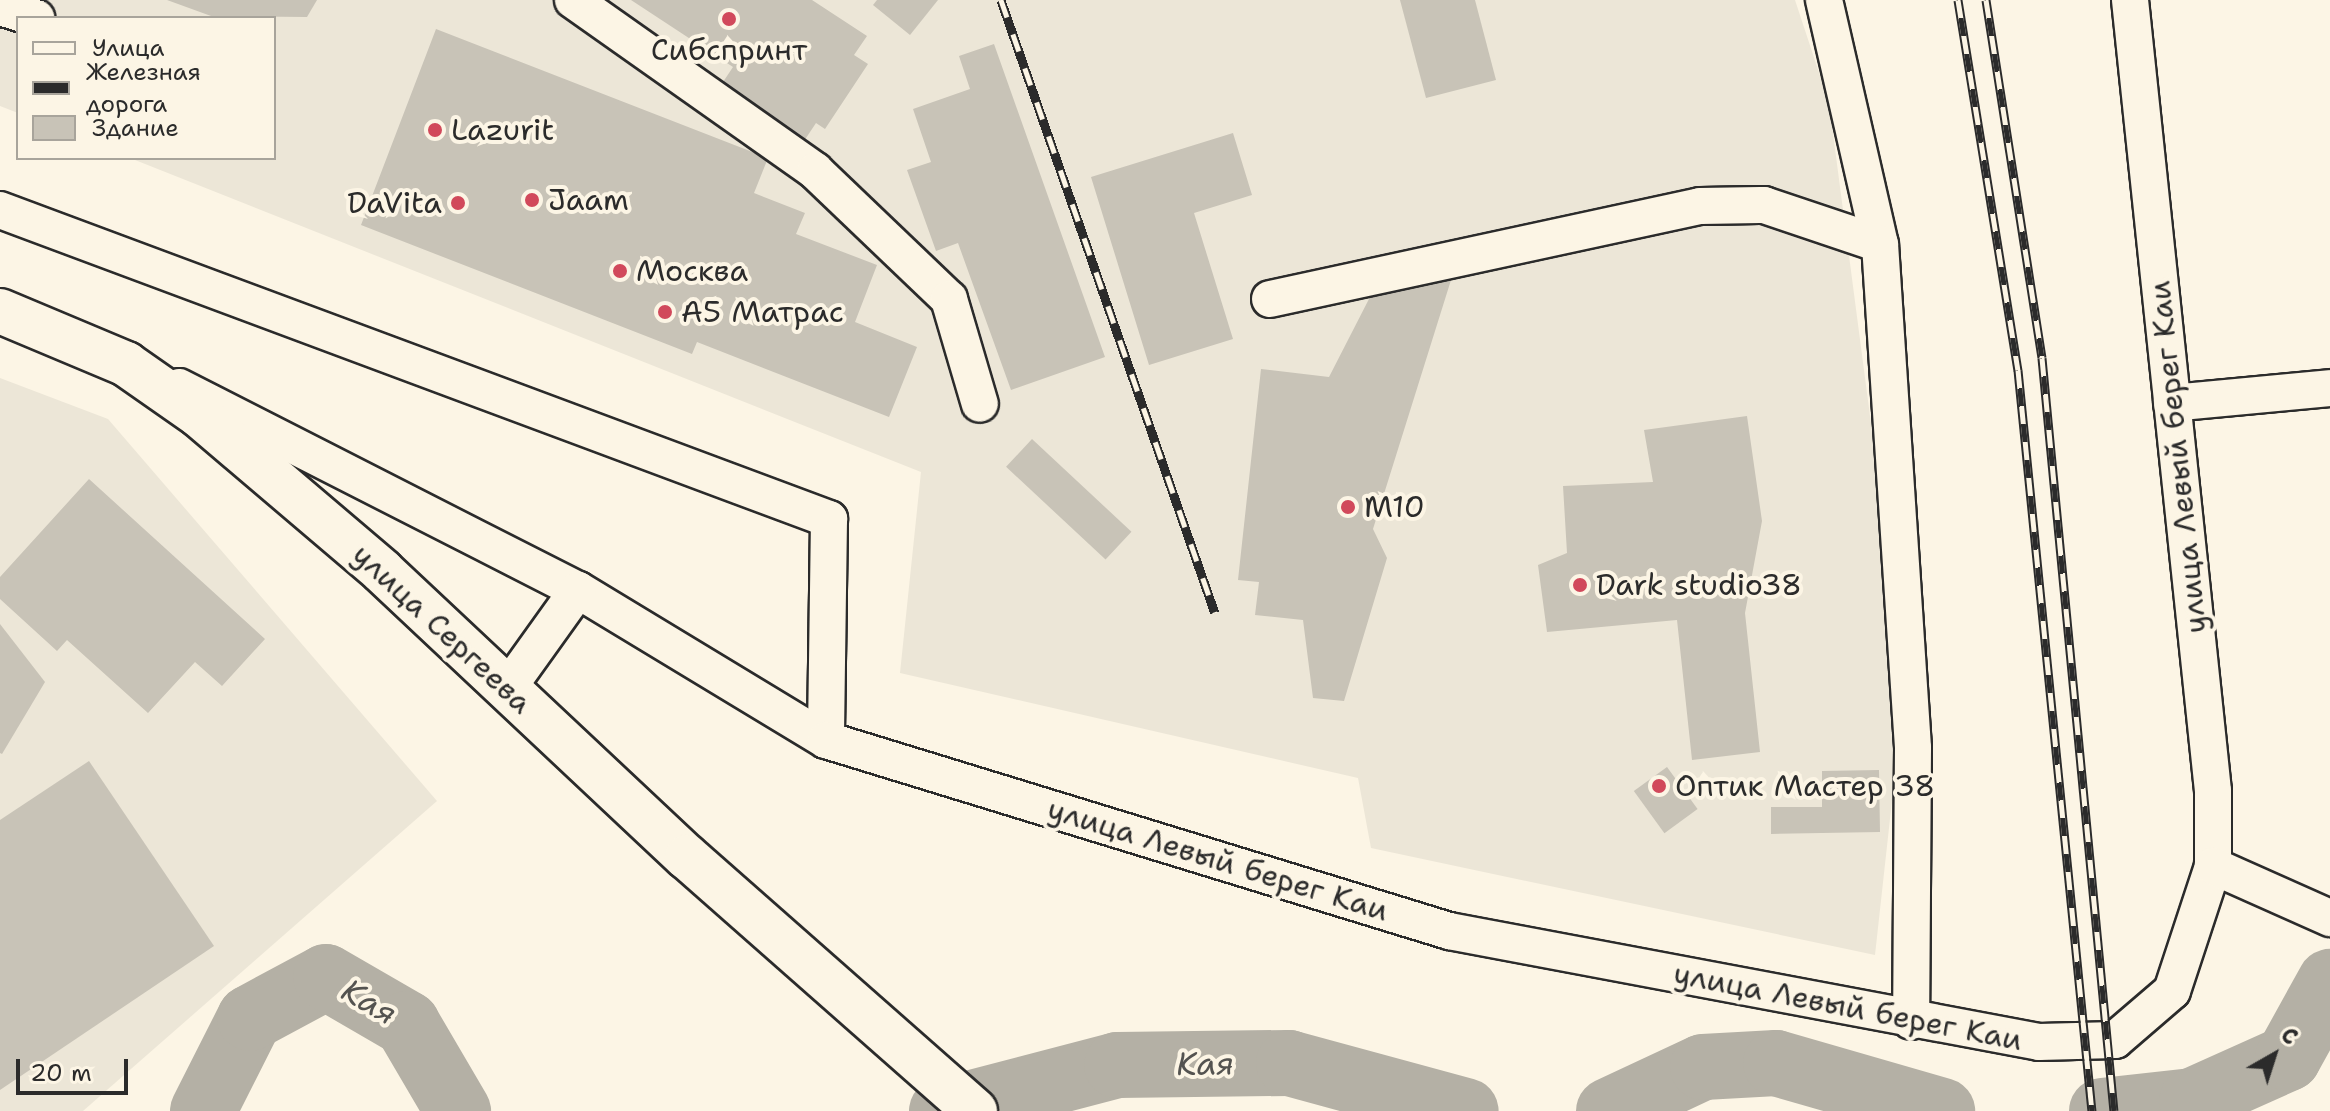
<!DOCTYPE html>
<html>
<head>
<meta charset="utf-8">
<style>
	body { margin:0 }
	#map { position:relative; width:2330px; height:1111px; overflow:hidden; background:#fcf5e5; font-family:"Shantell Sans",sans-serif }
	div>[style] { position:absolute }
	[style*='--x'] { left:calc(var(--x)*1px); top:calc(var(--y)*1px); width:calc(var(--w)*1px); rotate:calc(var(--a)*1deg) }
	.built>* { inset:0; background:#ece6d7 }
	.river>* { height:66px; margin:-33px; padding:0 33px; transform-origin:33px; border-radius:33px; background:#b4b0a5 }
	.building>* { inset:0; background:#c8c3b7; transform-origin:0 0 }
	.roads { filter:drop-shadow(2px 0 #2b2b2b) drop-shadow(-2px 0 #2b2b2b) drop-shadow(0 2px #2b2b2b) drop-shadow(0 -2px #2b2b2b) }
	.minor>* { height:36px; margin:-18px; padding:0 18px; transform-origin:18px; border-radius:18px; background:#fcf5e5 }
	.major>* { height:44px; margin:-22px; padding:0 22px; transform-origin:22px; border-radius:22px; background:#fcf5e5 }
	.rail>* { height:9px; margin-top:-4.5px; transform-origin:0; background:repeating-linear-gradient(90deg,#fcf5e5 0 18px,#2b2b2b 0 36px); box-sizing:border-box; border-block:2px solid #2b2b2b }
	.dots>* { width:22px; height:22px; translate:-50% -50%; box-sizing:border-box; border:4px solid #fcf5e5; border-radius:50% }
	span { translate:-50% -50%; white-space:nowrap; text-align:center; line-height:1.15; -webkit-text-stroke:8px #fcf5e5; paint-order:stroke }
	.poi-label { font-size:30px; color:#2b2b2b }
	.left { translate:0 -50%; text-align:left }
	.right { translate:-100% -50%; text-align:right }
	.street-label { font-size:30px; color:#2b2b2b }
	.water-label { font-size:32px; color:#545350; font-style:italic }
	.legend { position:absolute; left:16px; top:16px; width:260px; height:144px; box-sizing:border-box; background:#fcf5e5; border:2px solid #a8a49b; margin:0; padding:10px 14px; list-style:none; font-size:24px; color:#2b2b2b }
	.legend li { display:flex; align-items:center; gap:16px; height:40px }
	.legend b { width:40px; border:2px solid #a8a49b }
	.north { position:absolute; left:2234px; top:1015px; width:80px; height:80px; -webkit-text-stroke:6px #fcf5e5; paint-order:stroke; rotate:39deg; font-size:22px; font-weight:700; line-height:32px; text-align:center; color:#2b2b2b }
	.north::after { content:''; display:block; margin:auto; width:28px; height:36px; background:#2b2b2b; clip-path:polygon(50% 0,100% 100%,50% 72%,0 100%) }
	.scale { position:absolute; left:16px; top:1059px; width:112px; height:36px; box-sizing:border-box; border:4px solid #2b2b2b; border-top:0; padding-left:10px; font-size:24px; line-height:28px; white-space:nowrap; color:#2b2b2b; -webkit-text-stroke:6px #fcf5e5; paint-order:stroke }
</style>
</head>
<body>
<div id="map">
	<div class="built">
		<div style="clip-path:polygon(0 0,1795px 0,1829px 103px,1905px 683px,1875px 955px,1371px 848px,1358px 778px,900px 673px,921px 472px,130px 158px,274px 158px,274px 18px,18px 18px,18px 113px,0 106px)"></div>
		<div style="clip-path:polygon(0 378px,108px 419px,437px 801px,83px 1111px,0 1111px)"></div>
	</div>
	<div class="river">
		<div style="--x:203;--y:1111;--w:104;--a:-63.2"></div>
		<div style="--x:250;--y:1018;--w:86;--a:-28.3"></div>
		<div style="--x:326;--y:977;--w:94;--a:30.1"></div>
		<div style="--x:407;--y:1024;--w:101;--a:59.6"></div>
		<div style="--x:942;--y:1111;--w:181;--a:-14.7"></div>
		<div style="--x:1117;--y:1065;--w:172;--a:-0.7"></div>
		<div style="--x:1289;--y:1063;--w:183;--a:15.2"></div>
		<div style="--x:1609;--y:1111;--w:104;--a:-25.1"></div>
		<div style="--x:1703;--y:1067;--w:73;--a:-3.1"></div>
		<div style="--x:1776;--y:1063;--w:173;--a:16.1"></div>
		<div style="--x:2102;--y:1111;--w:91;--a:-6.3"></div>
		<div style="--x:2192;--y:1101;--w:105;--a:-24.1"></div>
		<div style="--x:2288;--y:1058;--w:87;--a:-61.1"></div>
	</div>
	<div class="building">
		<div style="clip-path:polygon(167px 0,317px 0,307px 17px,211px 16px)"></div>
		<div style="clip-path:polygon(631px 0,812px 0,867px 36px,854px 55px,868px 64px,825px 129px,816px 123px,804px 141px,721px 85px,733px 67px)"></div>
		<div style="clip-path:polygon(877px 0,938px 0,910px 35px,873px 5px)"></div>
		<div style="clip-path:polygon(1400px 0,1475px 0,1496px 80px,1426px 98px)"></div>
		<div style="clip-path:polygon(436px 29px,768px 158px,754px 193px,805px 213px,796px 234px,877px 265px,855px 322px,917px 347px,889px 417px,697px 342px,692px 354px,361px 225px)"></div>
		<div style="clip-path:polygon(994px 44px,1105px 357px,1011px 390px,958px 243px,936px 251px,907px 170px,931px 162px,913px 109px,970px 89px,959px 56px)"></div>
		<div style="clip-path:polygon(1233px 133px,1252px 195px,1194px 213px,1233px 339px,1149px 365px,1091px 177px)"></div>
		<div style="clip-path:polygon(1451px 280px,1373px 529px,1387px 558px,1344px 701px,1313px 698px,1303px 620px,1255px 615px,1259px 582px,1238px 580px,1261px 369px,1329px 377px,1370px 297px)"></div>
		<div style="clip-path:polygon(1747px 416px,1762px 521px,1745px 613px,1760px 752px,1692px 760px,1677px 620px,1547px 632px,1538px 565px,1567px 553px,1563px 486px,1653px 482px,1644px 430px)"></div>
		<div style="left:1032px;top:439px;width:136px;height:38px;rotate:43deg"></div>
		<div style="clip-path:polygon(89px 479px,265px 639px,222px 686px,195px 662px,148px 713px,67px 640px,57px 651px,0 599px,0 577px)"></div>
		<div style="clip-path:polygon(0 624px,45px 682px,2px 754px,0 753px)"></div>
		<div style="clip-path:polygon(89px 761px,214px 946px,0 1090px,0 820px)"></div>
		<div style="left:1667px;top:767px;width:52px;height:41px;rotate:54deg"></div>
		<div style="clip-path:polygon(1879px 770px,1880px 832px,1771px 834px,1771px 807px,1822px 807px,1822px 771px)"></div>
	</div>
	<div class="roads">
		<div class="minor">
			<div style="--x:573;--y:0;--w:296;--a:35.2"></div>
			<div style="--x:815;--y:171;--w:185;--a:43.7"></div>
			<div style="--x:949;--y:299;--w:109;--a:73.6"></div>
			<div style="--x:1824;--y:0;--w:250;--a:77.1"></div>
			<div style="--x:1880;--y:244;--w:505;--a:86.25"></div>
			<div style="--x:1913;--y:748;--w:273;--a:90.4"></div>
			<div style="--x:0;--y:7;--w:38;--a:17"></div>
			<div style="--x:0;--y:210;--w:885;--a:20.44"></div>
			<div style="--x:829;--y:519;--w:221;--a:90.8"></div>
			<div style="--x:1270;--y:299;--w:440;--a:-12.2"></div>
			<div style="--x:1700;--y:206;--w:64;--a:-0.9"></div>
			<div style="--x:1764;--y:205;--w:122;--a:18.6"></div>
			<div style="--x:179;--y:387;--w:448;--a:27"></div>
			<div style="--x:578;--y:590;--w:290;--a:31.2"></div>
			<div style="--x:826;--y:740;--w:652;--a:17.04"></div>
			<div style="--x:1449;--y:931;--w:600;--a:10.65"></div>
			<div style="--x:2039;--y:1042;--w:76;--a:-1.5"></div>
			<div style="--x:2115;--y:1040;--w:75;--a:-40.7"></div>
			<div style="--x:2172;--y:991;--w:132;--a:-71.8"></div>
			<div style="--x:2213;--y:866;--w:75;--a:-90"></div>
			<div style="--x:2213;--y:791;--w:795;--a:-95.99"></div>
			<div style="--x:2172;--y:403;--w:159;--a:-5.4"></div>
			<div style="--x:507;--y:689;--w:122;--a:-54.4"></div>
			<div style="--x:2213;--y:866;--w:128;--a:24"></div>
		</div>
		<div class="major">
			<div style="--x:0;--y:311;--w:137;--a:22.8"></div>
			<div style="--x:126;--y:364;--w:89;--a:34.9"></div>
			<div style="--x:199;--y:415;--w:240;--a:40.4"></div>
			<div style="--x:382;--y:571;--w:418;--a:43.2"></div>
			<div style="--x:687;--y:857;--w:384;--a:41.4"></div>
		</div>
	</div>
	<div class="rail">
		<div style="--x:1001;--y:0;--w:649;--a:70.76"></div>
		<div style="--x:1958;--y:0;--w:375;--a:80.8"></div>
		<div style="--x:2018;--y:370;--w:745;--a:84.3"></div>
		<div style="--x:1986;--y:0;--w:362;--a:81.1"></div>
		<div style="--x:2042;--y:358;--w:756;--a:84.54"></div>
	</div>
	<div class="dots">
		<div style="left:729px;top:19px;background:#d1495b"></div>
		<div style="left:435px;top:130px;background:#d1495b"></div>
		<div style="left:532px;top:200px;background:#d1495b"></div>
		<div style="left:458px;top:203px;background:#d1495b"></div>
		<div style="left:620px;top:271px;background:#d1495b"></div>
		<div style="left:665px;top:312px;background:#d1495b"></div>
		<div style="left:1348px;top:507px;background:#d1495b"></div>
		<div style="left:1580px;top:585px;background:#d1495b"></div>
		<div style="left:1659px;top:786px;background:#d1495b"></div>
	</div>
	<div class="poi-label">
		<span style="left:729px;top:50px">Сибспринт</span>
		<span class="left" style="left:451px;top:130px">Lazurit</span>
		<span class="left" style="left:548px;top:200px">Jaam</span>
		<span class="right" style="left:442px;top:203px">DaVita</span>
		<span class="left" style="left:636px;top:271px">Москва</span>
		<span class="left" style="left:681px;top:312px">А5 Матрас</span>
		<span class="left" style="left:1364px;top:507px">M10</span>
		<span class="left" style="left:1596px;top:585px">Dark studio38</span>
		<span class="left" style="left:1675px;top:786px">Оптик Мастер 38</span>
	</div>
	<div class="street-label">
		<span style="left:2178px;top:457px;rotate:-96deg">улица Левый берег Каи</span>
		<span style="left:442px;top:629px;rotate:43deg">улица Сергеева</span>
		<span style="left:1218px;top:860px;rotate:17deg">улица Левый берег Каи</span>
		<span style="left:1848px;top:1007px;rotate:11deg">улица Левый берег Каи</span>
	</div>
	<div class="water-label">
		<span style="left:369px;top:1002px;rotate:30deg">Кая</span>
		<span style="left:1205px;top:1064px;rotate:-1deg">Кая</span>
	</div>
	<ul class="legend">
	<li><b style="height:10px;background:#fcf5e5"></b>Улица</li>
	<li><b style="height:10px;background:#2b2b2b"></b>Железная дорога</li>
	<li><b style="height:22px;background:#c8c3b7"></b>Здание</li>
	</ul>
	<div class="north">С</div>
	<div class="scale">20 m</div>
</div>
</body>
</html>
